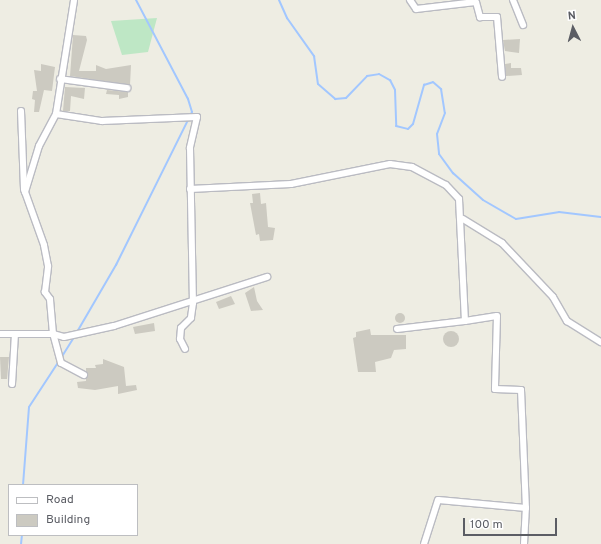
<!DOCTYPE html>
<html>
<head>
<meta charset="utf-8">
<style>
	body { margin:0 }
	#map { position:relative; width:601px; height:544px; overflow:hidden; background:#eeede3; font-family:Overpass,sans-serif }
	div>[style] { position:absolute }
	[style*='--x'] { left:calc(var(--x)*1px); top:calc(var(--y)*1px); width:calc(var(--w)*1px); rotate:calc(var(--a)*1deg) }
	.green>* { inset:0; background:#bee7c5 }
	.stream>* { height:2px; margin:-1px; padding:0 1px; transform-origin:1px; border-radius:1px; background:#a2c7ff }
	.building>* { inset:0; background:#cccac1 }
	.round { border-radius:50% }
	.roads { filter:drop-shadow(1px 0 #babbc2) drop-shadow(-1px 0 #babbc2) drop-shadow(0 1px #babbc2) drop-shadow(0 -1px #babbc2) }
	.street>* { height:6px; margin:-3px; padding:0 3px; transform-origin:3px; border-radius:3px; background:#fff }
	span { translate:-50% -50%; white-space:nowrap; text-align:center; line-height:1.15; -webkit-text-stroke:3.5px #fff; paint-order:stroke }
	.legend { position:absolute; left:8px; top:484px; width:130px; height:52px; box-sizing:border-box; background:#fff; border:1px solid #bdbec1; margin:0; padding:5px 7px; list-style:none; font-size:12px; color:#5b5d64 }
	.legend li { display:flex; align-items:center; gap:8px; height:20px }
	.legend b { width:20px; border:1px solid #bdbec1 }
	.north { position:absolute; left:553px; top:8px; width:40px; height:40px; -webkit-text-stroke:3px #fff; paint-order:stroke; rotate:354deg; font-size:11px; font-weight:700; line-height:16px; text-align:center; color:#5b5d64 }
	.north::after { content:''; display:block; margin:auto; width:14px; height:18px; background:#5b5d64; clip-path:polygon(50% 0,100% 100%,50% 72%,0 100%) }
	.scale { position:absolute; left:463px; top:518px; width:94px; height:18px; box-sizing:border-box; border:2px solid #5b5d64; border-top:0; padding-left:5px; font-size:12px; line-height:14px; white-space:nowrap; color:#5b5d64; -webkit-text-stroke:3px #fff; paint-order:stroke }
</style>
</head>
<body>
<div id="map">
	<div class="green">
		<div style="clip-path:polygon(157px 18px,148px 52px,122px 55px,111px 21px)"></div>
	</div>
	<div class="stream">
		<div style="--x:279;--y:0;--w:20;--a:66"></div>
		<div style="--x:287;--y:18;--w:47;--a:54.6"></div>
		<div style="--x:314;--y:56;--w:28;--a:82"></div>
		<div style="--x:318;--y:84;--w:23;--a:41"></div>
		<div style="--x:335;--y:99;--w:11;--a:-5"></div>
		<div style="--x:346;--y:98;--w:30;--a:-46"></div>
		<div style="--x:367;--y:76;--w:12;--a:-9"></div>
		<div style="--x:379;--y:74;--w:13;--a:29"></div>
		<div style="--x:390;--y:80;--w:11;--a:63"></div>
		<div style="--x:395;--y:90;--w:36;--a:88"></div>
		<div style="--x:396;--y:126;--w:12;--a:14"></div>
		<div style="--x:408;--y:129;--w:7;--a:-45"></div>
		<div style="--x:413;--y:124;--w:41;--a:-74.2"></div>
		<div style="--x:424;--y:85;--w:9;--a:-18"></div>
		<div style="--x:433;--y:82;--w:11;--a:41"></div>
		<div style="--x:441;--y:89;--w:24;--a:81"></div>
		<div style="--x:445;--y:113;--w:22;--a:111"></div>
		<div style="--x:437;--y:134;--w:20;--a:84"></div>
		<div style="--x:439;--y:154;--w:24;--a:54"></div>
		<div style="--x:453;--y:173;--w:40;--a:42"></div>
		<div style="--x:483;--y:200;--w:38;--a:30"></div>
		<div style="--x:516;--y:219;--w:44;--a:-9.2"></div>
		<div style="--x:559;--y:212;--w:42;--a:6.8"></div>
		<div style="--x:77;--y:332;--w:78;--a:-59.8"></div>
		<div style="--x:116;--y:265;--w:171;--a:-63.6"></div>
		<div style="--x:192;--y:112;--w:14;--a:-107"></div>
		<div style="--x:188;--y:99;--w:112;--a:-117.7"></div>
		<div style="--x:61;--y:358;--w:26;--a:-58"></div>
		<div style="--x:23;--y:485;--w:78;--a:-85.6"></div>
		<div style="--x:29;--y:407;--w:55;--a:-56.9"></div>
		<div style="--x:21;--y:544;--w:9;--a:-84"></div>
	</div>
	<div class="building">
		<div style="clip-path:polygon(73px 35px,86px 36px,87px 40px,79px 71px,96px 71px,96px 65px,106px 69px,131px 65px,130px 85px,70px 76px)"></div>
		<div style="clip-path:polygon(520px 39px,519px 53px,505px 51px,503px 40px)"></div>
		<div style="clip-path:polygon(511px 63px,511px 68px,521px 68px,522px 75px,506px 76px,505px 64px)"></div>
		<div style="clip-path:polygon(41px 64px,55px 67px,52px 91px,44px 90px,39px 112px,34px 112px,35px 100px,32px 99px,33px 91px,37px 91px,34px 70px,41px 71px)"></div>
		<div style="clip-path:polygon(65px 87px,85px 88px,84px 99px,71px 96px,70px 111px,63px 111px)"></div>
		<div style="clip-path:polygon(107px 90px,128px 92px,128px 97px,119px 99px,119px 95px,106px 94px)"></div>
		<div style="clip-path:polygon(260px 193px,261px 204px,266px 203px,268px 227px,275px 228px,273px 240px,260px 241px,259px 234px,256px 235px,250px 203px,253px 203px,252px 194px)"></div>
		<div style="clip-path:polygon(254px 287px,257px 301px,263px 310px,251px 311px,245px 293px)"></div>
		<div style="clip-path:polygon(231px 296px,235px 304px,219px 309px,216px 302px)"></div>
		<div class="round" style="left:395px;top:313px;width:10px;height:10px"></div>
		<div style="clip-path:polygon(154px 323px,155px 331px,135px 334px,133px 327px)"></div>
		<div style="clip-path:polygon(370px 329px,371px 335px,406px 335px,406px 349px,394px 350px,391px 358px,375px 362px,376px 372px,358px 372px,353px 338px,356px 337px,356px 332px)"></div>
		<div class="round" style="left:443px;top:331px;width:16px;height:16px"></div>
		<div style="clip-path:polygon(0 357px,9px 357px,7px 379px,1px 379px)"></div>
		<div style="clip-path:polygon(103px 359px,124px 367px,126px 386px,136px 385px,137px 390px,118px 394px,118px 386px,95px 390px,78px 388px,77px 382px,86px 381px,86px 368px,96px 368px,95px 365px,103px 364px)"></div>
	</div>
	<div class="roads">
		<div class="street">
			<div style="--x:410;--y:0;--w:11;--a:56"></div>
			<div style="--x:416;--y:9;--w:60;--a:-6.7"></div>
			<div style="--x:476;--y:2;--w:16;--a:75"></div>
			<div style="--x:480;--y:17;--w:17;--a:0"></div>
			<div style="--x:497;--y:17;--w:60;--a:85.2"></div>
			<div style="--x:513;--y:0;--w:27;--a:68"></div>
			<div style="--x:60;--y:79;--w:68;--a:7.7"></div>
			<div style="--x:21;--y:111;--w:79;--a:87.8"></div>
			<div style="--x:56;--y:114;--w:47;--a:8.7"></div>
			<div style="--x:102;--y:121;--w:95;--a:-2.4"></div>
			<div style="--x:197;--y:117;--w:32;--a:103"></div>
			<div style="--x:190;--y:148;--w:155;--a:88.9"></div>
			<div style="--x:193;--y:303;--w:15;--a:98"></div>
			<div style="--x:191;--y:318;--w:14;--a:135"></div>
			<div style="--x:181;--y:328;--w:11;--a:95"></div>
			<div style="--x:180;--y:339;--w:11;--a:63"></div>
			<div style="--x:190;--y:189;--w:101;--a:-2.8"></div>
			<div style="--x:291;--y:184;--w:101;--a:-11.4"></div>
			<div style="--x:390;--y:164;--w:22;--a:8"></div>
			<div style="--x:412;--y:167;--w:38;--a:28"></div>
			<div style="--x:446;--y:185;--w:19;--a:47"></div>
			<div style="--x:459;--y:199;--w:122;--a:87.2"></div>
			<div style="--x:465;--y:321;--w:32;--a:-9"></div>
			<div style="--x:497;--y:316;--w:73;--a:91.6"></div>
			<div style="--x:495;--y:389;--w:26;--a:2"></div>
			<div style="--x:521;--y:390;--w:118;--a:87.6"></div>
			<div style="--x:526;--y:508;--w:88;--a:-174.8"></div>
			<div style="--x:438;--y:500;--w:46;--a:107.7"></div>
			<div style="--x:463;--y:219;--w:46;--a:31.6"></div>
			<div style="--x:502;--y:243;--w:74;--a:46.6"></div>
			<div style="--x:553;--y:297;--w:28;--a:60"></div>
			<div style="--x:567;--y:321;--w:40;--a:32"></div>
			<div style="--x:397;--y:329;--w:68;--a:-6.7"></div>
			<div style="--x:0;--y:334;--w:53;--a:0"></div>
			<div style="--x:53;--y:334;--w:35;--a:-95"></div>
			<div style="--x:50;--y:299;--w:9;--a:-126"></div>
			<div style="--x:45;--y:292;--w:26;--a:-83"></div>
			<div style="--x:48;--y:266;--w:21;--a:-101"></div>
			<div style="--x:44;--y:245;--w:56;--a:-109.7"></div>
			<div style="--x:25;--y:192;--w:48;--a:-73.1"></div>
			<div style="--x:39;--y:146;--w:36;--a:-62"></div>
			<div style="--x:56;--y:114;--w:115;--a:-81"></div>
			<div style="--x:84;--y:375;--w:26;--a:-152"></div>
			<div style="--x:61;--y:363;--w:30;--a:-105"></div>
			<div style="--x:53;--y:334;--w:11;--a:15"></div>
			<div style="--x:64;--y:337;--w:51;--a:-12.4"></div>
			<div style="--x:114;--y:326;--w:161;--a:-17.8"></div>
			<div style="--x:12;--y:384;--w:50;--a:-86.6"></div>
			<div style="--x:524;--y:544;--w:36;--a:-87"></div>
		</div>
	</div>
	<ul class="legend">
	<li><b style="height:5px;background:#fff"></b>Road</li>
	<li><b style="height:11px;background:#cccac1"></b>Building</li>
	</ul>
	<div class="north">N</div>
	<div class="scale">100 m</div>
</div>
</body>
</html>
